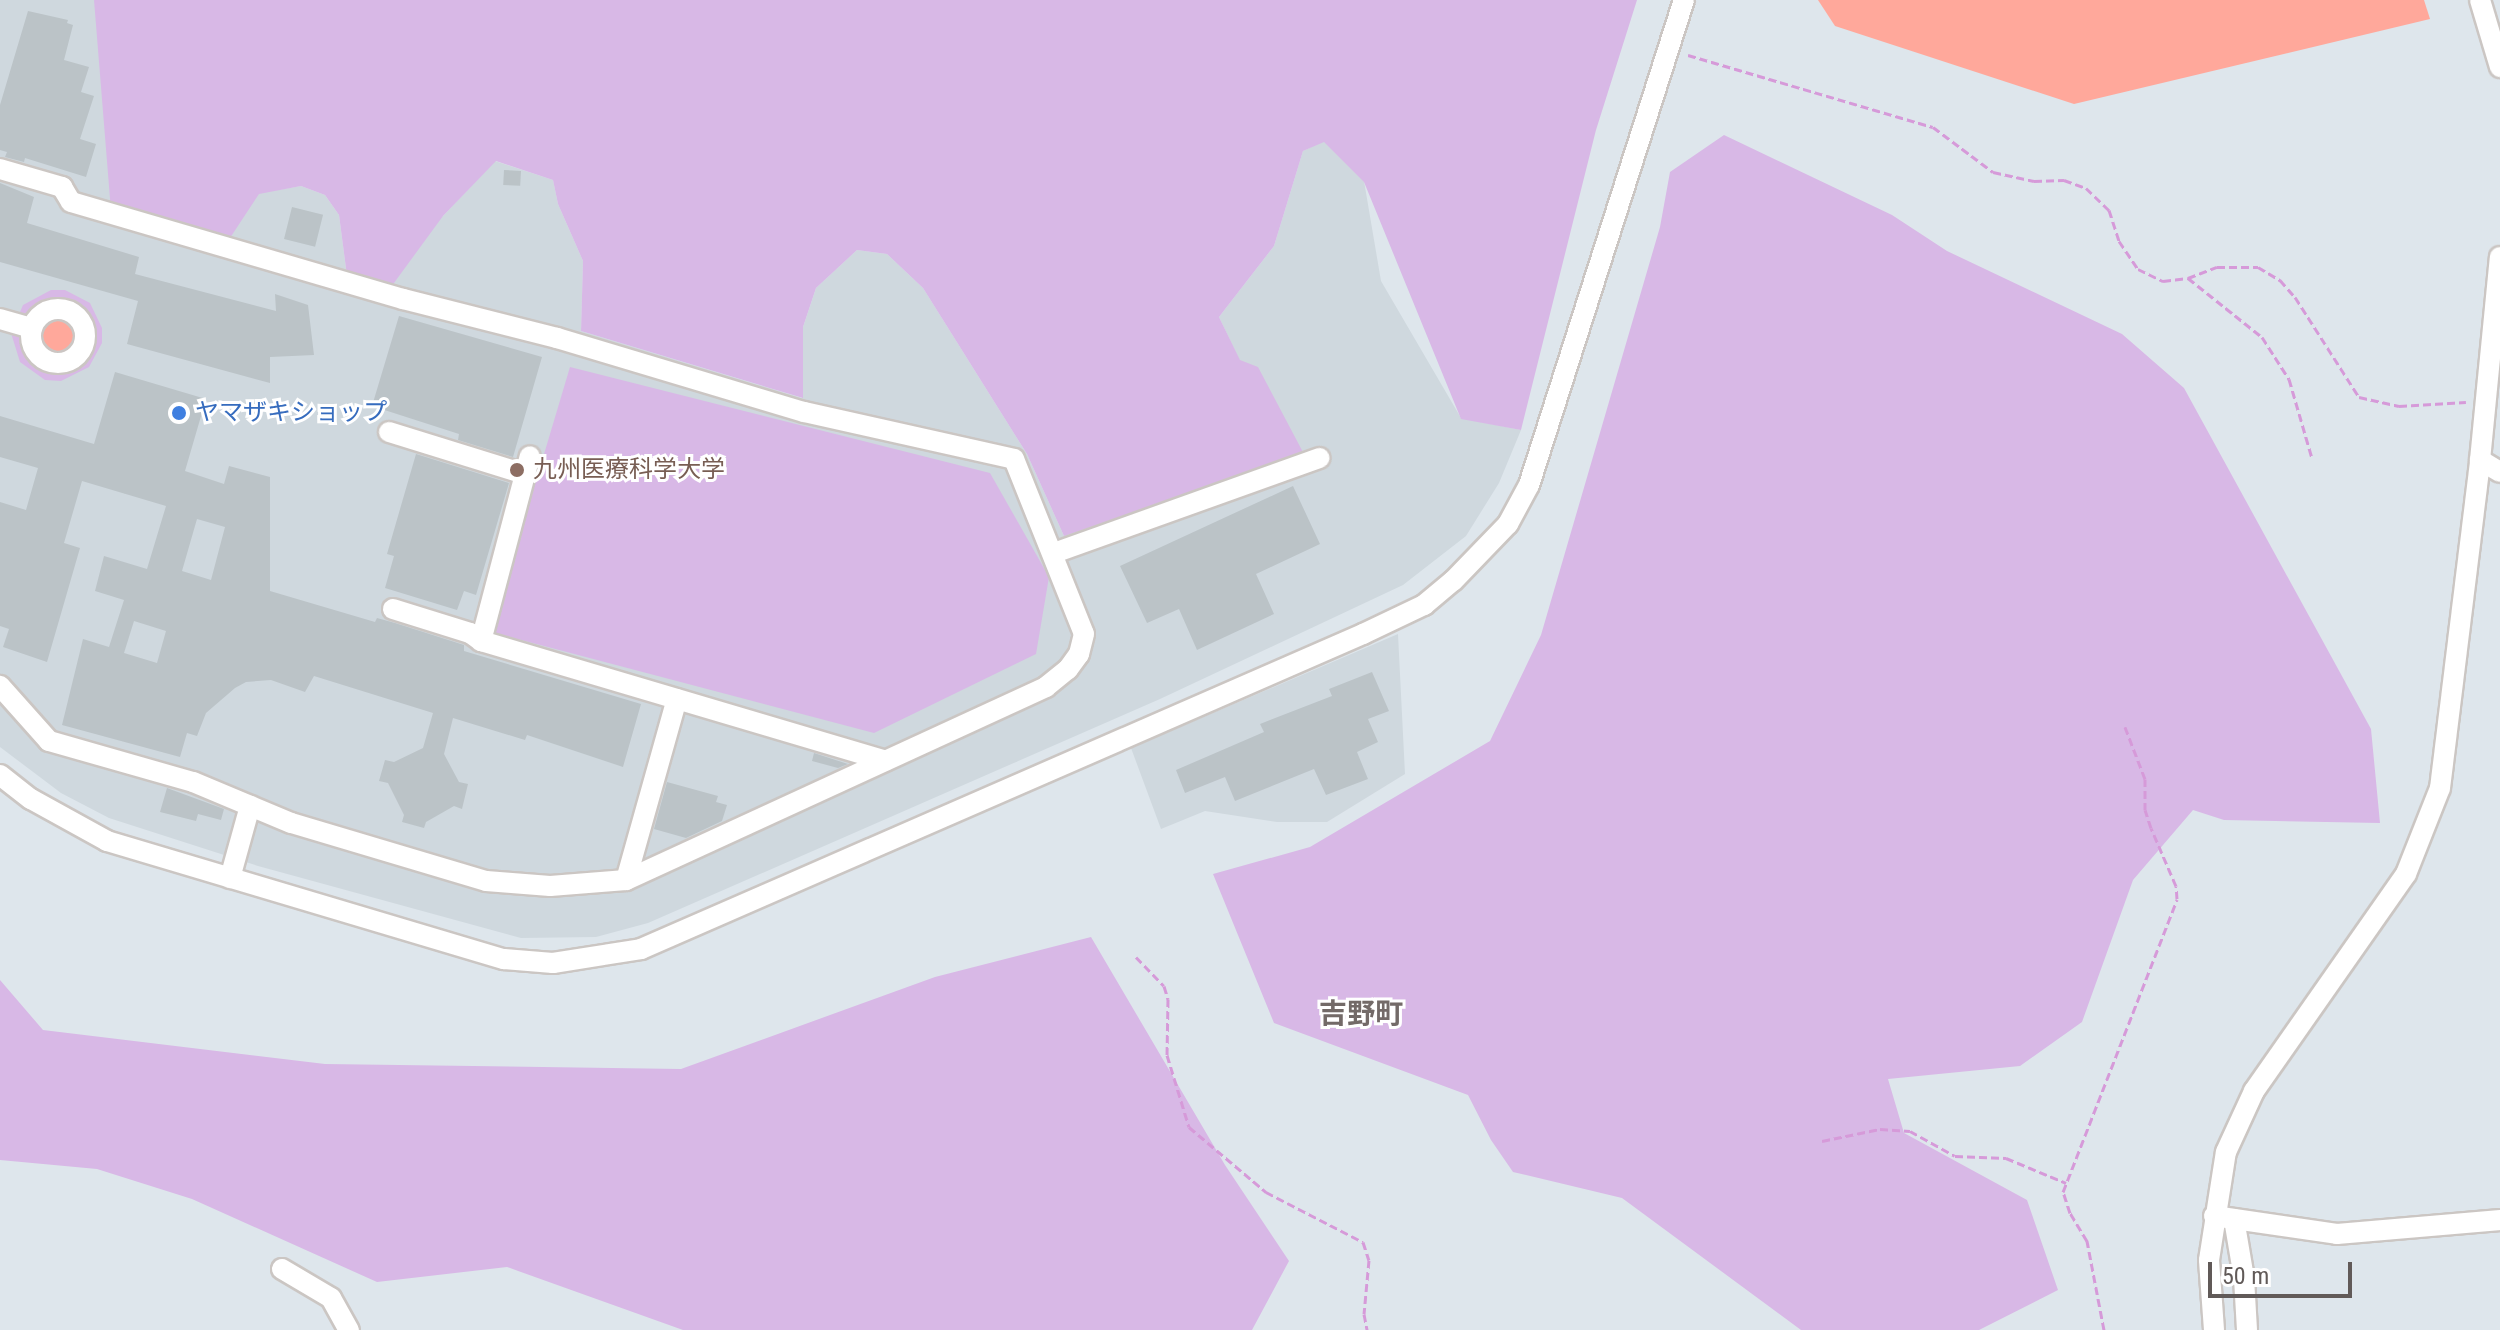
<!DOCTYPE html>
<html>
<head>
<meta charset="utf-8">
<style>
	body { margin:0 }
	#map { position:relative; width:2500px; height:1330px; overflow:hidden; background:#dee6ec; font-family:"Roboto Condensed","Noto Sans JP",sans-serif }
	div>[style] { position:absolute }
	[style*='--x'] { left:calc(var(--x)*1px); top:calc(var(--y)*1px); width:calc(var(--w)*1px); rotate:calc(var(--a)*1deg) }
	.education>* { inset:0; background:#cfd8de }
	.green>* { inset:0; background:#d8b8e6 }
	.water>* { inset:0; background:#ffa89b }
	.round { border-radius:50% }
	.building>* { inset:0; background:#bbc3c7; transform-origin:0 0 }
	.path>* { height:3px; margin-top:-1.5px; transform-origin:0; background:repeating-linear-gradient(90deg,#d69ad9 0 8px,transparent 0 12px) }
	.roads { filter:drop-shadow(2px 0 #cbc6c3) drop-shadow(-2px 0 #cbc6c3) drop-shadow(0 2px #cbc6c3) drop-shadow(0 -2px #cbc6c3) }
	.minor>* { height:20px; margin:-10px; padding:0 10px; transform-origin:10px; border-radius:10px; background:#fff }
	.minor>.ring { margin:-10px; padding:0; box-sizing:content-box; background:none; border:20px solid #fff; border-radius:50% }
	.dots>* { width:22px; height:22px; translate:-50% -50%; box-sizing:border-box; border:4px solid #fff; border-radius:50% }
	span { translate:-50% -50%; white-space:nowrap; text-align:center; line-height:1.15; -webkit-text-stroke:6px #fff; paint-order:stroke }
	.shop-label { font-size:24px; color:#366cbe }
	.left { translate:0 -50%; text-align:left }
	.education-label { font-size:24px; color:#785e54 }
	.quarter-label { font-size:28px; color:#736a68; font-weight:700 }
	.scale { position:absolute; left:2208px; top:1262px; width:144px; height:36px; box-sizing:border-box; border:4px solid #615a58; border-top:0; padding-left:10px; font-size:24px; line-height:28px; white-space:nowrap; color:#615a58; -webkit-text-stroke:6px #fff; paint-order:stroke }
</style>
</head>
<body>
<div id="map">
	<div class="education">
		<div style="clip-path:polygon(0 0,95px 0,259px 193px,301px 186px,325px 195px,339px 215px,347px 276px,443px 216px,495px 161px,553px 180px,558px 204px,583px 261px,581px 331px,802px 398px,803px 327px,816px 288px,857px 250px,887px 254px,923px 288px,1027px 454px,1064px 536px,1240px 361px,1219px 317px,1274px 246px,1303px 151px,1324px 141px,1364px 181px,1381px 281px,1461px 418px,1521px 430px,1499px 483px,1466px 536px,1403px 585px,1160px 699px,648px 923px,596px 937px,521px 938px,258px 866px,109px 818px,61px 793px,0 747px)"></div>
		<div style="clip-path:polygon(1398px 634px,1405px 774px,1327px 822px,1277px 822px,1205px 811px,1161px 829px,1131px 748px)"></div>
	</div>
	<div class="green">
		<div style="clip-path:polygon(94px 0,1637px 0,1596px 130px,1521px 430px,1461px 419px,1364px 182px,1324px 142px,1303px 151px,1274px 246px,1219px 317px,1240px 360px,1258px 367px,1305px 456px,1064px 536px,1027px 454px,923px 288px,887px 254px,857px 250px,816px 288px,803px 327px,803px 398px,581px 331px,583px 261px,558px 204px,553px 180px,496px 161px,443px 216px,391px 287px,347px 276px,339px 215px,325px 195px,301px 186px,259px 194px,228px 241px,111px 211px)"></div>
		<div style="clip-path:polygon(1724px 135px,1892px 215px,1947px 251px,2122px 334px,2184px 388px,2371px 729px,2380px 823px,2224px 820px,2193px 810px,2133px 880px,2082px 1022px,2020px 1066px,1888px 1079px,1904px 1133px,2027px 1200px,2058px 1290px,1979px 1330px,1801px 1330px,1622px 1198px,1513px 1172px,1491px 1140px,1468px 1095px,1274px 1023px,1213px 874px,1310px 847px,1490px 741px,1541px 635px,1660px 227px,1670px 172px)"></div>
		<div style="clip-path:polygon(evenodd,51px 290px,65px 290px,90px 303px,102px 328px,102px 343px,89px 367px,61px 381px,45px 380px,20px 362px,11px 333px,23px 305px,51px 290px,52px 300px,82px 310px,92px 329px,88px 350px,81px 359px,62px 370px,36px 364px,24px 345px,22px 334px,32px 312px,52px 300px)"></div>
		<div style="clip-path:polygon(570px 367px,990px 473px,1049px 577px,1036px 654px,874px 733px,491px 632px)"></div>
		<div style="clip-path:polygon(1091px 937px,1225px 1165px,1289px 1261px,1252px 1330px,683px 1330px,507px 1267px,377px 1282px,192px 1199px,97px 1169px,0 1160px,0 980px,43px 1030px,325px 1064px,681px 1069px,935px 977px)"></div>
	</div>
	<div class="water">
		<div style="clip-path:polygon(1818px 0,2424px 0,2430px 19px,2074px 104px,1835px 26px)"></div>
		<div class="round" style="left:38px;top:317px;width:38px;height:38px"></div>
	</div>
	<div class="building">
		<div style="clip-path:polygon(28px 11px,68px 20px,67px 23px,73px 25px,64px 60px,89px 67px,81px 92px,94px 96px,80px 139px,96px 144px,86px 177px,25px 158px,24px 162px,5px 157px,7px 152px,0 150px,0 105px)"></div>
		<div style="left:504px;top:170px;width:17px;height:15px;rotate:3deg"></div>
		<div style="clip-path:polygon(0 183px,34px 197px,27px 223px,139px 257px,135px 274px,276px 311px,275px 294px,308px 305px,314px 355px,270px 357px,270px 383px,127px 344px,138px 301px,0 262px)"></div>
		<div style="left:292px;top:207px;width:32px;height:33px;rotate:14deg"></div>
		<div style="clip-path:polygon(399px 316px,542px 357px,513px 457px,458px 440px,459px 434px,372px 406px)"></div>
		<div style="clip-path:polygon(evenodd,115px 372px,206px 399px,185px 471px,224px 484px,229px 466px,270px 477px,270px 591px,375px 622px,377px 618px,395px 623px,464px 645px,464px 651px,641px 704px,623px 767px,527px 735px,525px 740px,453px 718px,444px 754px,459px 782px,468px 784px,462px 809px,454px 806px,426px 822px,424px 828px,402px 822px,404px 815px,388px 783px,379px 781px,385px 760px,394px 762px,423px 748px,433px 713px,314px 676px,305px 692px,271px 680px,246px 682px,235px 688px,206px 713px,197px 736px,187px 733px,180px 757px,62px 725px,83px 639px,109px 647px,124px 600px,95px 591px,104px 556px,147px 569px,166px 506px,82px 481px,64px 543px,80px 548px,47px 662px,3px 647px,9px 629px,0 626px,0 502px,26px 510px,38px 468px,0 457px,0 416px,94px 444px,115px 372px,197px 519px,225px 527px,211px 580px,182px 571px,197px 519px,115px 372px,134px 621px,166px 631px,157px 663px,124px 653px,134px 621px)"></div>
		<div style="clip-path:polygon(416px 454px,509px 483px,476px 595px,464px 591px,457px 610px,385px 588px,394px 556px,387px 554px)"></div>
		<div style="clip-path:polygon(1293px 486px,1320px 544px,1256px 574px,1274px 614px,1197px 650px,1179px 609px,1147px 623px,1120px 566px)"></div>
		<div style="clip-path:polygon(1372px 672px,1389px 711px,1368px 719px,1378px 742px,1357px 752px,1368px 779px,1326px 795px,1314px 769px,1235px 801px,1225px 777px,1185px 793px,1176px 770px,1264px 732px,1260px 724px,1332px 696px,1329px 689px)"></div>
		<div style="clip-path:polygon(814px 753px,848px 764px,838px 768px,812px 761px)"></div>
		<div style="clip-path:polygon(667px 782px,718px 796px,716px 802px,727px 805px,722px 821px,686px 838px,654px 829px)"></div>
		<div style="clip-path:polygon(167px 788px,224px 809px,221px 820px,198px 814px,196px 821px,160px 812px)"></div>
	</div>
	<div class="path">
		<div style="--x:1688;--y:55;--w:255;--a:16.4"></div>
		<div style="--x:1933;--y:127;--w:75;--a:36.9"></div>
		<div style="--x:1993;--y:172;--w:42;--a:12.4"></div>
		<div style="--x:2034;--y:181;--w:30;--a:-2"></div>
		<div style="--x:2064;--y:180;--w:23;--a:20"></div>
		<div style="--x:2086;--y:188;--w:32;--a:44"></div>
		<div style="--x:2109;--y:210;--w:33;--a:72"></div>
		<div style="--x:2119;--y:241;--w:34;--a:56"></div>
		<div style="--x:2138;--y:269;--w:28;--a:26"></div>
		<div style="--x:2163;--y:281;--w:25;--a:-7"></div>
		<div style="--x:2188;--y:278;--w:31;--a:-21"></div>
		<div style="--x:2217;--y:267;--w:41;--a:0"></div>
		<div style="--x:2258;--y:267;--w:26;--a:31"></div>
		<div style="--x:2280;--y:280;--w:23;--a:49"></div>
		<div style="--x:2295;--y:297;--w:119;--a:57.4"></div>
		<div style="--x:2359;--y:397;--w:41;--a:12.7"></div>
		<div style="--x:2399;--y:406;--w:67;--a:-3.4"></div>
		<div style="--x:2188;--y:278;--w:95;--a:38.6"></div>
		<div style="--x:2262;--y:337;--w:50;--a:57.3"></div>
		<div style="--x:2289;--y:379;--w:82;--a:73.8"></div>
		<div style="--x:1136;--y:957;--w:40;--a:46"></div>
		<div style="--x:1164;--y:986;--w:14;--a:73"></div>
		<div style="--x:1168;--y:999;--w:56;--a:91"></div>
		<div style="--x:1167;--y:1055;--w:75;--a:73"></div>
		<div style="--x:1189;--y:1127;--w:101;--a:40.2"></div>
		<div style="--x:1266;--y:1192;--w:109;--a:27.3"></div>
		<div style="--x:1363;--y:1242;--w:19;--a:72"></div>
		<div style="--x:1369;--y:1260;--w:54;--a:95.3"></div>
		<div style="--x:1364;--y:1314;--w:16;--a:79"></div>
		<div style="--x:1822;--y:1141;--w:59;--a:-11.7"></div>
		<div style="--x:1880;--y:1129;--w:30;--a:4"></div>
		<div style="--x:1910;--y:1131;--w:51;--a:29.1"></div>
		<div style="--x:1955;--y:1156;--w:51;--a:2.2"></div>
		<div style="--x:2006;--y:1158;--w:65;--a:22.6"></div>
		<div style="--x:2104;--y:1330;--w:91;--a:-100.8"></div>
		<div style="--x:2087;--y:1241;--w:33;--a:-121"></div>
		<div style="--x:2070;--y:1213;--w:22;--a:-108"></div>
		<div style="--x:2063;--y:1192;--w:314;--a:-68.7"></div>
		<div style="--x:2177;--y:899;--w:13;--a:-94"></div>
		<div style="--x:2176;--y:886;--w:63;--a:-113.3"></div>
		<div style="--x:2151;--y:828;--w:19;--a:-108"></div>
		<div style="--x:2145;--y:810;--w:31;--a:-90"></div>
		<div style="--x:2145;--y:779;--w:56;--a:-111"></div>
	</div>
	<div class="roads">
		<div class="minor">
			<div style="--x:2480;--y:0;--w:70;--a:73.4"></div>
			<div style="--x:0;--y:169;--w:65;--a:16.2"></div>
			<div style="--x:62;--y:187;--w:17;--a:59"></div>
			<div style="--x:71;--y:202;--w:346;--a:16.3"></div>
			<div style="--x:403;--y:299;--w:159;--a:14.2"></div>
			<div style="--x:557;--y:338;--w:258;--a:16.7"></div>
			<div style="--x:804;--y:412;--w:215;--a:12.6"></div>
			<div style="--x:1014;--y:459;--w:188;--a:68.2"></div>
			<div style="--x:1084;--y:634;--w:21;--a:104"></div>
			<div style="--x:1079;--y:654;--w:19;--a:126"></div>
			<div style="--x:1068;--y:669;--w:28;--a:141"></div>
			<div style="--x:1046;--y:687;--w:462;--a:155.3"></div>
			<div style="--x:626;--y:880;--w:76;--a:175.5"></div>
			<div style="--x:550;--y:886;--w:64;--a:-175.5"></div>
			<div style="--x:486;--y:881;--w:203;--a:-163.4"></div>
			<div style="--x:291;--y:823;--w:106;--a:-157.3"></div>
			<div style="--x:193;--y:782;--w:150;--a:-164.1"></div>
			<div style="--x:49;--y:741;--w:74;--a:-131.7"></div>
			<div class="ring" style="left:31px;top:309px;width:34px;height:34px"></div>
			<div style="--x:0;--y:319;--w:33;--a:16"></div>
			<div style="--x:389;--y:432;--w:142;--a:17.2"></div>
			<div style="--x:2480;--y:460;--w:23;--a:31"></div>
			<div style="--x:1054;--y:553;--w:282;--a:-19.7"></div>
			<div style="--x:393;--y:609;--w:81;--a:17.3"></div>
			<div style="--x:470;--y:633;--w:14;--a:36"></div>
			<div style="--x:481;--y:641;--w:421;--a:16.5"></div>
			<div style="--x:481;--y:641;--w:191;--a:-75.2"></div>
			<div style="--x:0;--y:775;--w:39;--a:38"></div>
			<div style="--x:31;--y:799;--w:87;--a:28.9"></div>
			<div style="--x:107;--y:841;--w:414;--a:16.6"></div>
			<div style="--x:504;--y:959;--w:49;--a:4.7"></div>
			<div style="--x:553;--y:963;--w:89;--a:-9"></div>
			<div style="--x:641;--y:949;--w:788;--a:-23.57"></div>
			<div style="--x:1363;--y:634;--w:68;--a:-25.4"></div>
			<div style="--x:1424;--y:605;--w:38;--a:-40"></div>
			<div style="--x:1453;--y:581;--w:79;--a:-46"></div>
			<div style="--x:1508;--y:524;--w:44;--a:-61.7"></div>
			<div style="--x:1529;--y:485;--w:509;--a:-72.28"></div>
			<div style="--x:230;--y:878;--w:75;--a:-74.5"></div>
			<div style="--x:626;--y:880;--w:188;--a:-74.3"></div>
			<div style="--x:2214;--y:1216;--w:124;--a:8.3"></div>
			<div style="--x:2337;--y:1234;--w:164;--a:-4.9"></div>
			<div style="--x:2234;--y:1219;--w:60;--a:80.4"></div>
			<div style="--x:2244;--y:1278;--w:52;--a:86.7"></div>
			<div style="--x:282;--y:1269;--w:57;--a:30.6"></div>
			<div style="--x:331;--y:1298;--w:37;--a:61"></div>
			<div style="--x:2214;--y:1330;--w:70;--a:-94.1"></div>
			<div style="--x:2209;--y:1260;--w:109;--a:-81.1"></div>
			<div style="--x:2226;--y:1152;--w:67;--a:-65.3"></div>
			<div style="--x:2254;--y:1091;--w:265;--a:-55"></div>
			<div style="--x:2406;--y:874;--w:92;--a:-68.4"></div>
			<div style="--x:2440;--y:788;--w:330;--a:-83"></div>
			<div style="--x:2480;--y:460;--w:204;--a:-84.4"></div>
		</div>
	</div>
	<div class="dots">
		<div style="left:179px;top:413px;background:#3f7fe0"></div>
		<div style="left:517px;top:470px;background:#8d6e63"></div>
	</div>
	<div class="shop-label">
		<span class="left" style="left:195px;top:413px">ヤマザキショップ</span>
	</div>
	<div class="education-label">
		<span class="left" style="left:533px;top:470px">九州医療科学大学</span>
	</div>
	<div class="quarter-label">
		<span style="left:1361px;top:1014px">吉野町</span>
	</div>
	<div class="scale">50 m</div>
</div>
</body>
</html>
